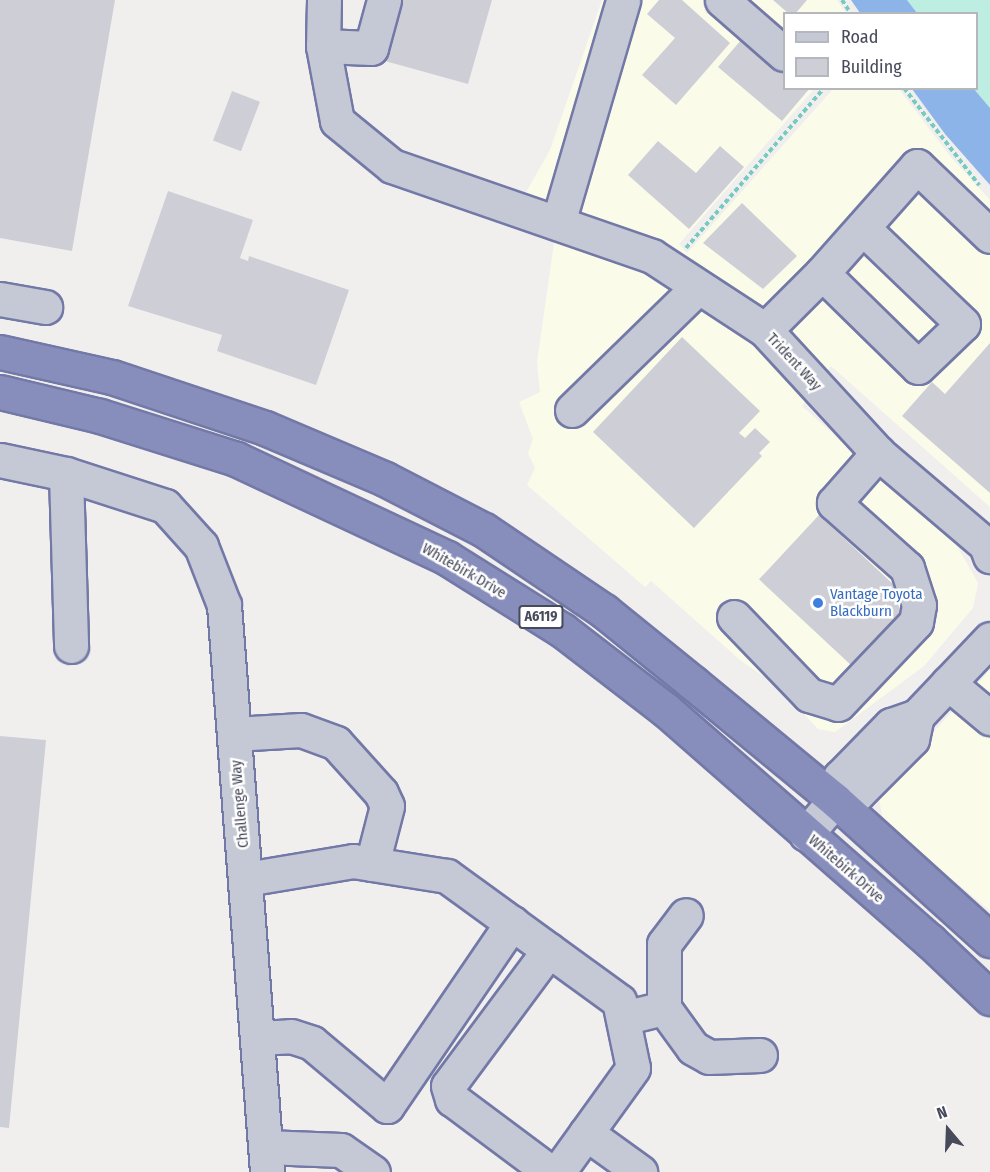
<!DOCTYPE html>
<html>
<head>
<meta charset="utf-8">
<style>
	body { margin:0 }
	#map { position:relative; width:990px; height:1172px; overflow:hidden; background:#f1efee; font-family:"Fira Sans Condensed",sans-serif }
	div>[style] { position:absolute }
	[style*='--x'] { left:calc(var(--x)*1px); top:calc(var(--y)*1px); width:calc(var(--w)*1px); rotate:calc(var(--a)*1deg) }
	.commercial>* { inset:0; background:#fafbe8 }
	.green>* { inset:0; background:#beede1 }
	.water>* { inset:0; background:#8db4e9 }
	.building>* { inset:0; background:#cecfd6; transform-origin:0 0 }
	.path>* { height:4px; margin-top:-2px; transform-origin:0; background:repeating-linear-gradient(90deg,#77cabf 0 4.5px,transparent 0 7.5px) }
	.roads { filter:drop-shadow(2px 0 #7379a7) drop-shadow(-2px 0 #7379a7) drop-shadow(0 2px #7379a7) drop-shadow(0 -2px #7379a7) }
	.minor>* { height:33px; margin:-16.5px; padding:0 16.5px; transform-origin:16.5px; border-radius:16.5px; background:#c5c8d5 }
	.highway>* { height:33px; margin:-16.5px; padding:0 16.5px; transform-origin:16.5px; border-radius:16.5px; background:#888ebc }
	.dots>* { width:16px; height:16px; translate:-50% -50%; box-sizing:border-box; border:3px solid #fff; border-radius:50% }
	span { translate:-50% -50%; white-space:nowrap; text-align:center; line-height:1.15; -webkit-text-stroke:5px #fff; paint-order:stroke }
	.shield-label span { padding:2px 4px; background:#fff; border:2px solid; border-radius:4px; -webkit-text-stroke-width:0 }
	.shield-label { font-size:14px; color:#474a5b; font-weight:700 }
	.street-label { font-size:15px; color:#474a5b }
	.shop-label { font-size:15px; color:#366cbe }
	.left { translate:0 -50%; text-align:left }
	.legend { position:absolute; left:783px; top:12px; width:195px; height:78px; box-sizing:border-box; background:#fff; border:2px solid #b5b7bd; margin:0; padding:8px 10px; list-style:none; font-size:18px; color:#474a5b }
	.legend li { display:flex; align-items:center; gap:12px; height:30px }
	.legend b { width:30px; border:2px solid #b5b7bd }
	.north { position:absolute; left:918px; top:1100px; width:60px; height:60px; -webkit-text-stroke:4px #fff; paint-order:stroke; rotate:341deg; font-size:16px; font-weight:700; line-height:24px; text-align:center; color:#474a5b }
	.north::after { content:''; display:block; margin:auto; width:21px; height:27px; background:#474a5b; clip-path:polygon(50% 0,100% 100%,50% 72%,0 100%) }
</style>
</head>
<body>
<div id="map">
	<div class="commercial">
		<div style="clip-path:polygon(602px 0,837px 0,846px 13px,784px 14px,784px 88px,814px 89px,679px 244px,687px 253px,833px 89px,899px 89px,950px 156px,990px 200px,990px 507px,831px 366px,802px 406px,957px 546px,978px 583px,973px 608px,924px 666px,835px 732px,818px 729px,778px 686px,740px 660px,651px 581px,645px 587px,527px 485px,535px 468px,528px 453px,533px 439px,519px 402px,540px 392px,537px 362px,555px 236px,512px 217px,550px 150px)"></div>
		<div style="clip-path:polygon(990px 670px,990px 911px,890px 827px,882px 815px,878px 793px)"></div>
	</div>
	<div class="green">
		<div style="clip-path:polygon(907px 0,990px 0,990px 108px,974px 89px,976px 14px,917px 13px)"></div>
	</div>
	<div class="water">
		<div style="clip-path:polygon(851px 0,907px 0,917px 13px,860px 13px)"></div>
		<div style="clip-path:polygon(912px 89px,974px 89px,990px 108px,990px 185px,945px 134px)"></div>
	</div>
	<div class="building">
		<div style="clip-path:polygon(0 0,115px 0,72px 251px,0 238px)"></div>
		<div style="clip-path:polygon(402px 0,492px 0,468px 84px,385px 61px)"></div>
		<div style="clip-path:polygon(659px 0,682px 0,730px 43px,676px 105px,642px 75px,675px 38px,647px 14px)"></div>
		<div style="clip-path:polygon(773px 0,807px 0,795px 14px,789px 14px)"></div>
		<div style="clip-path:polygon(747px 33px,784px 65px,784px 88px,810px 88px,782px 121px,718px 67px)"></div>
		<div style="left:232px;top:91px;width:30px;height:53px;rotate:21deg"></div>
		<div style="clip-path:polygon(658px 141px,696px 173px,720px 146px,744px 167px,689px 229px,628px 175px)"></div>
		<div style="clip-path:polygon(168px 191px,253px 220px,240px 258px,248px 261px,249px 256px,349px 290px,316px 385px,217px 351px,222px 335px,128px 306px)"></div>
		<div style="clip-path:polygon(742px 203px,797px 256px,763px 289px,703px 243px)"></div>
		<div style="clip-path:polygon(682px 337px,760px 411px,739px 433px,745px 438px,755px 428px,770px 442px,759px 453px,762px 456px,694px 528px,593px 432px)"></div>
		<div style="clip-path:polygon(990px 343px,990px 493px,902px 416px,932px 382px,945px 394px)"></div>
		<div style="left:819px;top:515px;width:129px;height:88px;rotate:43deg"></div>
		<div style="clip-path:polygon(0 736px,46px 740px,9px 1128px,0 1127px)"></div>
	</div>
	<div class="path">
		<div style="--x:842;--y:0;--w:17;--a:57"></div>
		<div style="--x:904;--y:88;--w:123;--a:52.3"></div>
		<div style="--x:686;--y:248;--w:211;--a:-49.2"></div>
	</div>
	<div class="roads">
		<div class="minor">
			<div style="--x:324;--y:0;--w:46;--a:91.2"></div>
			<div style="--x:323;--y:46;--w:76;--a:79.4"></div>
			<div style="--x:337;--y:121;--w:71;--a:39.3"></div>
			<div style="--x:392;--y:166;--w:275;--a:19.1"></div>
			<div style="--x:652;--y:256;--w:135;--a:33.2"></div>
			<div style="--x:765;--y:330;--w:167;--a:47.4"></div>
			<div style="--x:878;--y:453;--w:142;--a:40.4"></div>
			<div style="--x:986;--y:545;--w:12;--a:70"></div>
			<div style="--x:722;--y:0;--w:82;--a:41.1"></div>
			<div style="--x:323;--y:46;--w:48;--a:2.4"></div>
			<div style="--x:371;--y:48;--w:50;--a:-74.8"></div>
			<div style="--x:558;--y:223;--w:232;--a:-73.7"></div>
			<div style="--x:822;--y:273;--w:134;--a:44.4"></div>
			<div style="--x:918;--y:367;--w:62;--a:-43.7"></div>
			<div style="--x:963;--y:324;--w:139;--a:-136.2"></div>
			<div style="--x:0;--y:299;--w:46;--a:10.1"></div>
			<div style="--x:765;--y:330;--w:81;--a:-45"></div>
			<div style="--x:822;--y:273;--w:143;--a:-48.4"></div>
			<div style="--x:917;--y:166;--w:101;--a:43.8"></div>
			<div style="--x:572;--y:410;--w:176;--a:-44.3"></div>
			<div style="--x:0;--y:460;--w:67;--a:12"></div>
			<div style="--x:66;--y:474;--w:104;--a:17.9"></div>
			<div style="--x:165;--y:506;--w:54;--a:48"></div>
			<div style="--x:201;--y:546;--w:63;--a:68.7"></div>
			<div style="--x:224;--y:605;--w:569;--a:85.66"></div>
			<div style="--x:66;--y:474;--w:172;--a:88.3"></div>
			<div style="--x:734;--y:617;--w:108;--a:46.1"></div>
			<div style="--x:809;--y:695;--w:30;--a:17"></div>
			<div style="--x:838;--y:704;--w:113;--a:-46.4"></div>
			<div style="--x:916;--y:622;--w:17;--a:-80"></div>
			<div style="--x:919;--y:605;--w:39;--a:-108"></div>
			<div style="--x:907;--y:568;--w:98;--a:-138.3"></div>
			<div style="--x:834;--y:503;--w:67;--a:-48.7"></div>
			<div style="--x:948;--y:683;--w:55;--a:39.8"></div>
			<div style="--x:234;--y:734;--w:67;--a:-3.4"></div>
			<div style="--x:301;--y:730;--w:37;--a:20"></div>
			<div style="--x:336;--y:743;--w:67;--a:48"></div>
			<div style="--x:381;--y:793;--w:14;--a:65"></div>
			<div style="--x:387;--y:806;--w:60;--a:104.5"></div>
			<div style="--x:835;--y:800;--w:23;--a:-15"></div>
			<div style="--x:857;--y:794;--w:78;--a:-45"></div>
			<div style="--x:912;--y:739;--w:24;--a:-78"></div>
			<div style="--x:806;--y:834;--w:45;--a:-49.5"></div>
			<div style="--x:835;--y:800;--w:24;--a:-78"></div>
			<div style="--x:840;--y:777;--w:73;--a:-45.6"></div>
			<div style="--x:891;--y:725;--w:28;--a:-19"></div>
			<div style="--x:917;--y:716;--w:106;--a:-46.5"></div>
			<div style="--x:246;--y:879;--w:109;--a:-9.5"></div>
			<div style="--x:353;--y:861;--w:95;--a:9.1"></div>
			<div style="--x:447;--y:876;--w:213;--a:36"></div>
			<div style="--x:619;--y:1001;--w:68;--a:78.2"></div>
			<div style="--x:633;--y:1068;--w:128;--a:125.8"></div>
			<div style="--x:549;--y:950;--w:169;--a:126.6"></div>
			<div style="--x:448;--y:1086;--w:14;--a:73"></div>
			<div style="--x:452;--y:1099;--w:122;--a:36.7"></div>
			<div style="--x:664;--y:1008;--w:64;--a:-90"></div>
			<div style="--x:664;--y:944;--w:36;--a:-53"></div>
			<div style="--x:623;--y:1018;--w:42;--a:-13.7"></div>
			<div style="--x:664;--y:1008;--w:49;--a:54.1"></div>
			<div style="--x:693;--y:1048;--w:18;--a:29"></div>
			<div style="--x:709;--y:1057;--w:51;--a:-2.2"></div>
			<div style="--x:257;--y:1038;--w:34;--a:-3"></div>
			<div style="--x:291;--y:1036;--w:22;--a:18"></div>
			<div style="--x:312;--y:1043;--w:98;--a:40"></div>
			<div style="--x:387;--y:1106;--w:222;--a:-55.7"></div>
			<div style="--x:586;--y:1133;--w:67;--a:35.8"></div>
			<div style="--x:265;--y:1147;--w:76;--a:2.3"></div>
			<div style="--x:341;--y:1150;--w:39;--a:35"></div>
		</div>
		<div class="highway">
			<div style="--x:0;--y:352;--w:115;--a:12.6"></div>
			<div style="--x:112;--y:377;--w:161;--a:18.4"></div>
			<div style="--x:265;--y:428;--w:130;--a:23"></div>
			<div style="--x:385;--y:479;--w:111;--a:27.3"></div>
			<div style="--x:484;--y:530;--w:145;--a:34"></div>
			<div style="--x:604;--y:611;--w:114;--a:39"></div>
			<div style="--x:693;--y:683;--w:184;--a:39.5"></div>
			<div style="--x:835;--y:800;--w:209;--a:42.1"></div>
			<div style="--x:0;--y:392;--w:103;--a:13.5"></div>
			<div style="--x:100;--y:416;--w:143;--a:17.5"></div>
			<div style="--x:236;--y:459;--w:233;--a:25.1"></div>
			<div style="--x:447;--y:558;--w:136;--a:32.1"></div>
			<div style="--x:562;--y:630;--w:131;--a:37.6"></div>
			<div style="--x:666;--y:710;--w:351;--a:41.2"></div>
			<div style="--x:930;--y:941;--w:83;--a:43.5"></div>
		</div>
	</div>
	<div class="dots">
		<div style="left:818px;top:603px;background:#3f7fe0"></div>
	</div>
	<div class="shield-label">
		<span style="left:541px;top:617px">A6119</span>
	</div>
	<div class="street-label">
		<span style="left:794px;top:362px;rotate:47deg">Trident Way</span>
		<span style="left:464px;top:571px;rotate:30deg">Whitebirk Drive</span>
		<span style="left:240px;top:804px;rotate:-95deg">Challenge Way</span>
		<span style="left:846px;top:869px;rotate:41deg">Whitebirk Drive</span>
	</div>
	<div class="shop-label">
		<span class="left" style="left:830px;top:603px">Vantage Toyota<br>Blackburn</span>
	</div>
	<ul class="legend">
	<li><b style="height:8px;background:#c5c8d5"></b>Road</li>
	<li><b style="height:16px;background:#cecfd6"></b>Building</li>
	</ul>
	<div class="north">N</div>
</div>
</body>
</html>
